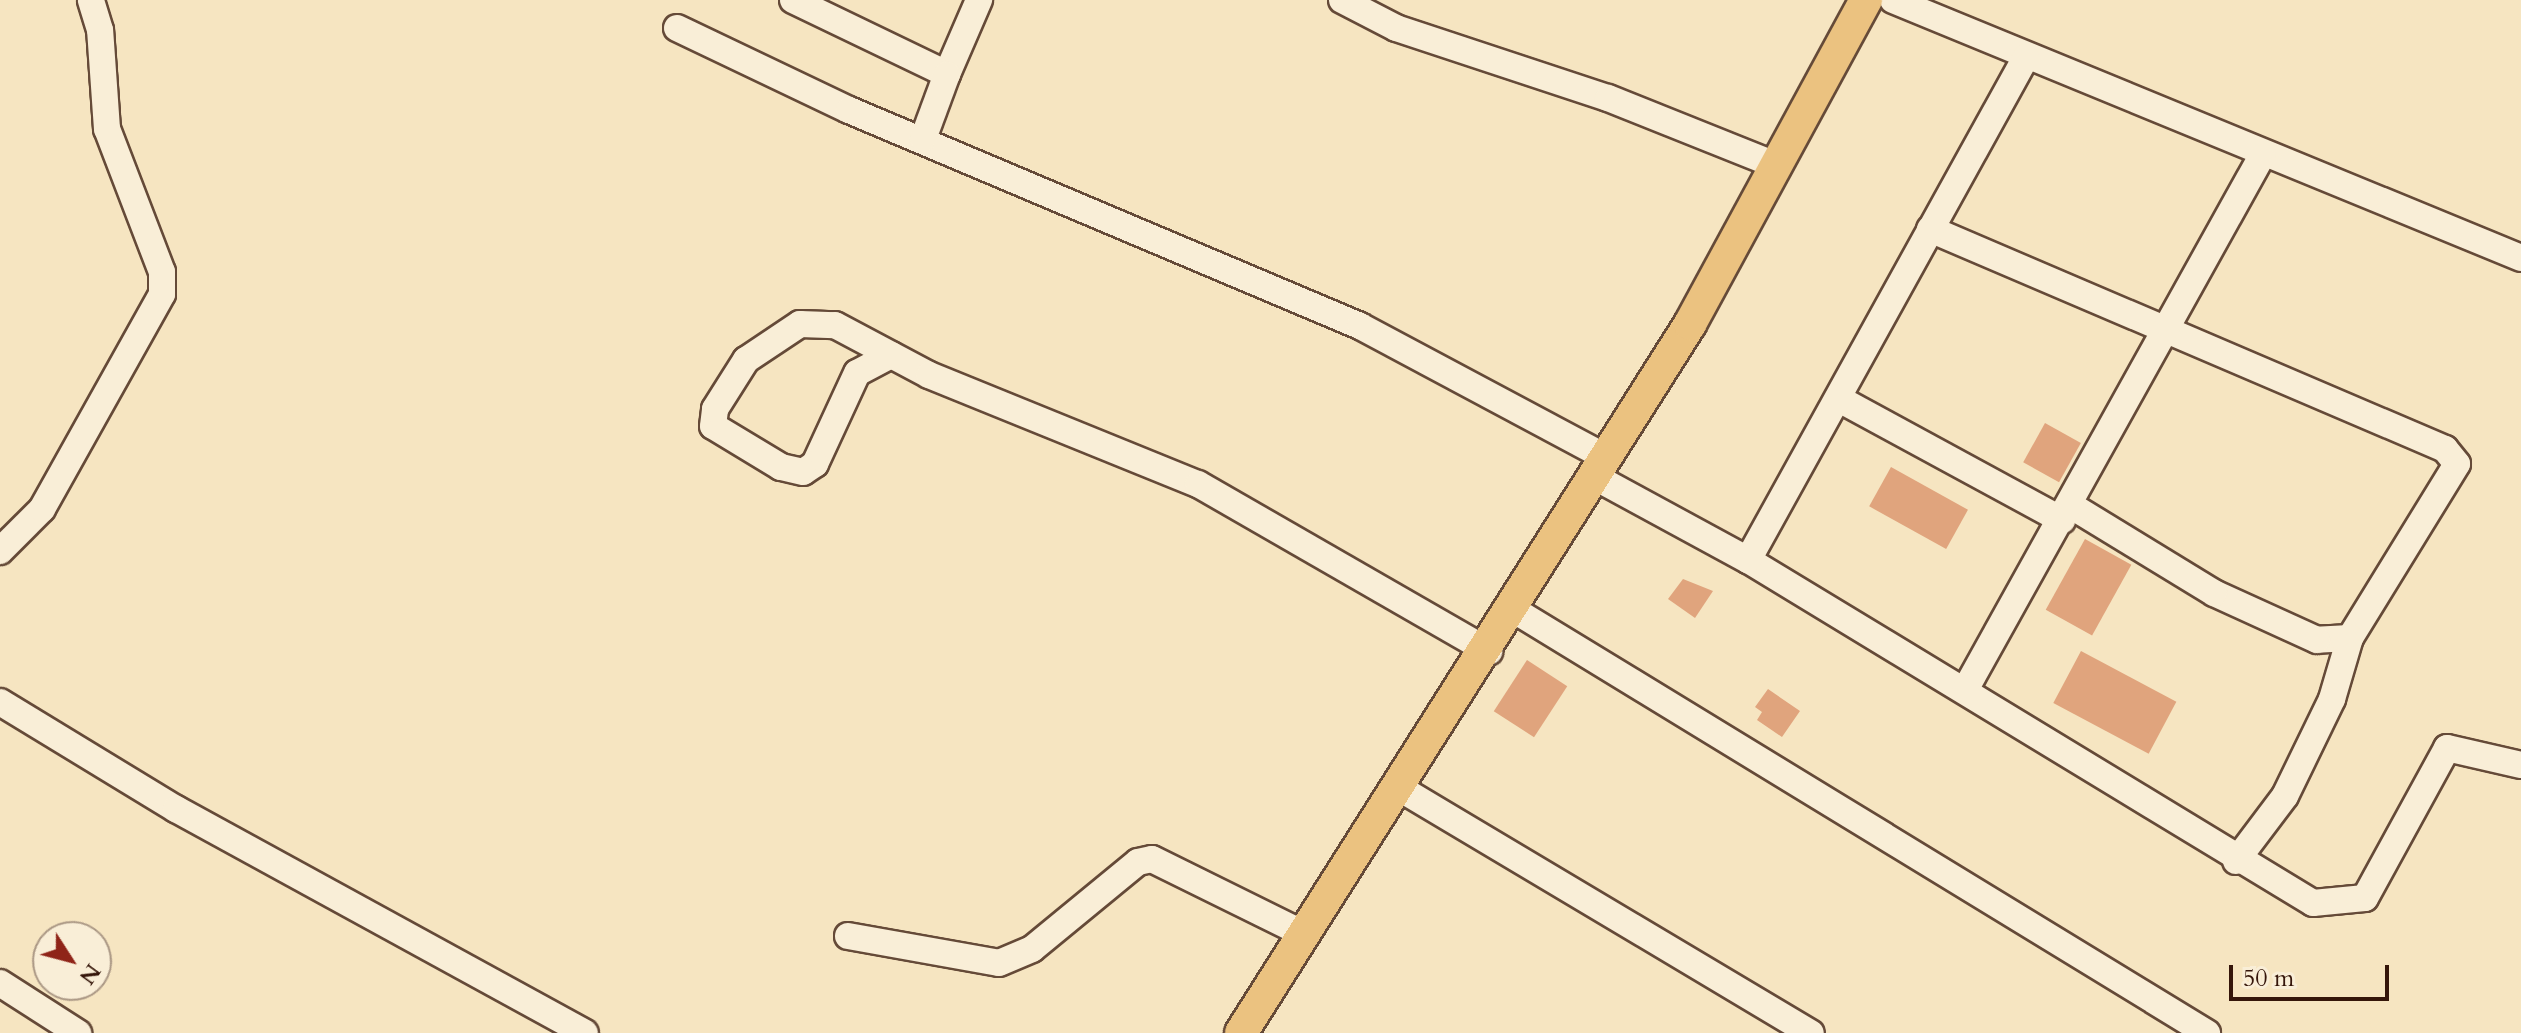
<!DOCTYPE html>
<html>
<head>
<meta charset="utf-8">
<style>
	body { margin:0 }
	#map { position:relative; width:2521px; height:1033px; overflow:hidden; background:#f6e5c1; font-family:Cardo,serif }
	div>[style] { position:absolute }
	[style*='--x'] { left:calc(var(--x)*1px); top:calc(var(--y)*1px); width:calc(var(--w)*1px); rotate:calc(var(--a)*1deg) }
	.building>* { inset:0; background:#e0a47d; transform-origin:0 0 }
	.roads { filter:drop-shadow(2px 0 #654a38) drop-shadow(-2px 0 #654a38) drop-shadow(0 2px #654a38) drop-shadow(0 -2px #654a38) }
	.minor>* { height:26px; margin:-13px; padding:0 13px; transform-origin:13px; border-radius:13px; background:#f9eed7 }
	.major>* { height:32px; margin:-16px; padding:0 16px; transform-origin:16px; border-radius:16px; background:#ebc280 }
	span { translate:-50% -50%; white-space:nowrap; text-align:center; line-height:1.15; -webkit-text-stroke:8px #f9eed7; paint-order:stroke }
	.north { position:absolute; left:32px; top:921px; width:80px; height:80px; box-sizing:border-box; background:#f9eed7; border:2px solid #ab9885; border-radius:50%; rotate:126deg; font-size:22px; font-weight:700; line-height:32px; text-align:center; color:#35160a }
	.north::after { content:''; display:block; margin:auto; width:28px; height:36px; background:#8f2418; clip-path:polygon(50% 0,100% 100%,50% 72%,0 100%) }
	.scale { position:absolute; left:2229px; top:965px; width:160px; height:36px; box-sizing:border-box; border:4px solid #35160a; border-top:0; padding-left:10px; font-size:24px; line-height:28px; white-space:nowrap; color:#35160a; -webkit-text-stroke:6px #f9eed7; paint-order:stroke }
</style>
</head>
<body>
<div id="map">
	<div class="building">
		<div style="left:2045px;top:423px;width:41px;height:45px;rotate:29deg"></div>
		<div style="left:1891px;top:467px;width:88px;height:45px;rotate:29deg"></div>
		<div style="left:2085px;top:539px;width:53px;height:81px;rotate:29deg"></div>
		<div style="clip-path:polygon(1683px 579px,1713px 591px,1695px 618px,1668px 599px)"></div>
		<div style="left:2081px;top:651px;width:108px;height:59px;rotate:28deg"></div>
		<div style="left:1527px;top:660px;width:48px;height:61px;rotate:33deg"></div>
		<div style="clip-path:polygon(1768px 689px,1800px 711px,1782px 737px,1757px 720px,1762px 712px,1755px 707px)"></div>
	</div>
	<div class="roads">
		<div class="minor">
			<div style="--x:793;--y:0;--w:171;--a:25.7"></div>
			<div style="--x:947;--y:74;--w:81;--a:-66.6"></div>
			<div style="--x:1342;--y:0;--w:61;--a:27.4"></div>
			<div style="--x:1396;--y:28;--w:223;--a:18.3"></div>
			<div style="--x:1608;--y:98;--w:183;--a:21.8"></div>
			<div style="--x:1893;--y:0;--w:679;--a:22.33"></div>
			<div style="--x:677;--y:28;--w:191;--a:25.5"></div>
			<div style="--x:849;--y:110;--w:555;--a:22.91"></div>
			<div style="--x:1360;--y:326;--w:280;--a:28.1"></div>
			<div style="--x:923;--y:139;--w:69;--a:-69.7"></div>
			<div style="--x:1930;--y:229;--w:560;--a:23.13"></div>
			<div style="--x:2445;--y:449;--w:19;--a:51"></div>
			<div style="--x:2457;--y:464;--w:204;--a:121.6"></div>
			<div style="--x:2350;--y:638;--w:33;--a:177"></div>
			<div style="--x:2317;--y:640;--w:113;--a:-155.5"></div>
			<div style="--x:2214;--y:593;--w:169;--a:-148.6"></div>
			<div style="--x:891;--y:355;--w:38;--a:152"></div>
			<div style="--x:857;--y:373;--w:100;--a:114.8"></div>
			<div style="--x:815;--y:464;--w:14;--a:146"></div>
			<div style="--x:803;--y:472;--w:23;--a:-167"></div>
			<div style="--x:781;--y:467;--w:79;--a:-148.9"></div>
			<div style="--x:713;--y:426;--w:17;--a:-83"></div>
			<div style="--x:715;--y:409;--w:58;--a:-57.7"></div>
			<div style="--x:746;--y:360;--w:65;--a:-33.7"></div>
			<div style="--x:800;--y:324;--w:35;--a:2"></div>
			<div style="--x:835;--y:325;--w:106;--a:28"></div>
			<div style="--x:929;--y:375;--w:290;--a:22.1"></div>
			<div style="--x:1198;--y:484;--w:336;--a:29.9"></div>
			<div style="--x:1839;--y:399;--w:254;--a:28.5"></div>
			<div style="--x:1595;--y:477;--w:174;--a:28.5"></div>
			<div style="--x:1748;--y:560;--w:661;--a:31.26"></div>
			<div style="--x:2313;--y:903;--w:52;--a:-5.5"></div>
			<div style="--x:2365;--y:898;--w:171;--a:-61.3"></div>
			<div style="--x:2447;--y:748;--w:76;--a:12.9"></div>
			<div style="--x:0;--y:551;--w:59;--a:-45"></div>
			<div style="--x:42;--y:509;--w:246;--a:-60.8"></div>
			<div style="--x:162;--y:294;--w:22;--a:-90"></div>
			<div style="--x:162;--y:272;--w:153;--a:-111"></div>
			<div style="--x:107;--y:129;--w:99;--a:-94"></div>
			<div style="--x:100;--y:30;--w:31;--a:-107"></div>
			<div style="--x:1748;--y:560;--w:575;--a:-61.07"></div>
			<div style="--x:1514;--y:610;--w:812;--a:31.4"></div>
			<div style="--x:1965;--y:690;--w:613;--a:-60.93"></div>
			<div style="--x:0;--y:702;--w:206;--a:31.3"></div>
			<div style="--x:176;--y:809;--w:466;--a:28.7"></div>
			<div style="--x:1401;--y:789;--w:477;--a:30.8"></div>
			<div style="--x:2236;--y:861;--w:81;--a:-53"></div>
			<div style="--x:2285;--y:796;--w:108;--a:-64.1"></div>
			<div style="--x:2332;--y:699;--w:64;--a:-73.6"></div>
			<div style="--x:848;--y:936;--w:153;--a:10.1"></div>
			<div style="--x:999;--y:963;--w:36;--a:-23"></div>
			<div style="--x:1032;--y:949;--w:137;--a:-39.4"></div>
			<div style="--x:1138;--y:862;--w:14;--a:-12"></div>
			<div style="--x:1152;--y:859;--w:172;--a:26.3"></div>
			<div style="--x:0;--y:983;--w:93;--a:32.7"></div>
		</div>
		<div class="major">
			<div style="--x:1241;--y:1033;--w:839;--a:-57.65"></div>
			<div style="--x:1690;--y:324;--w:369;--a:-61.5"></div>
		</div>
	</div>
	<div class="north">N</div>
	<div class="scale">50 m</div>
</div>
</body>
</html>
